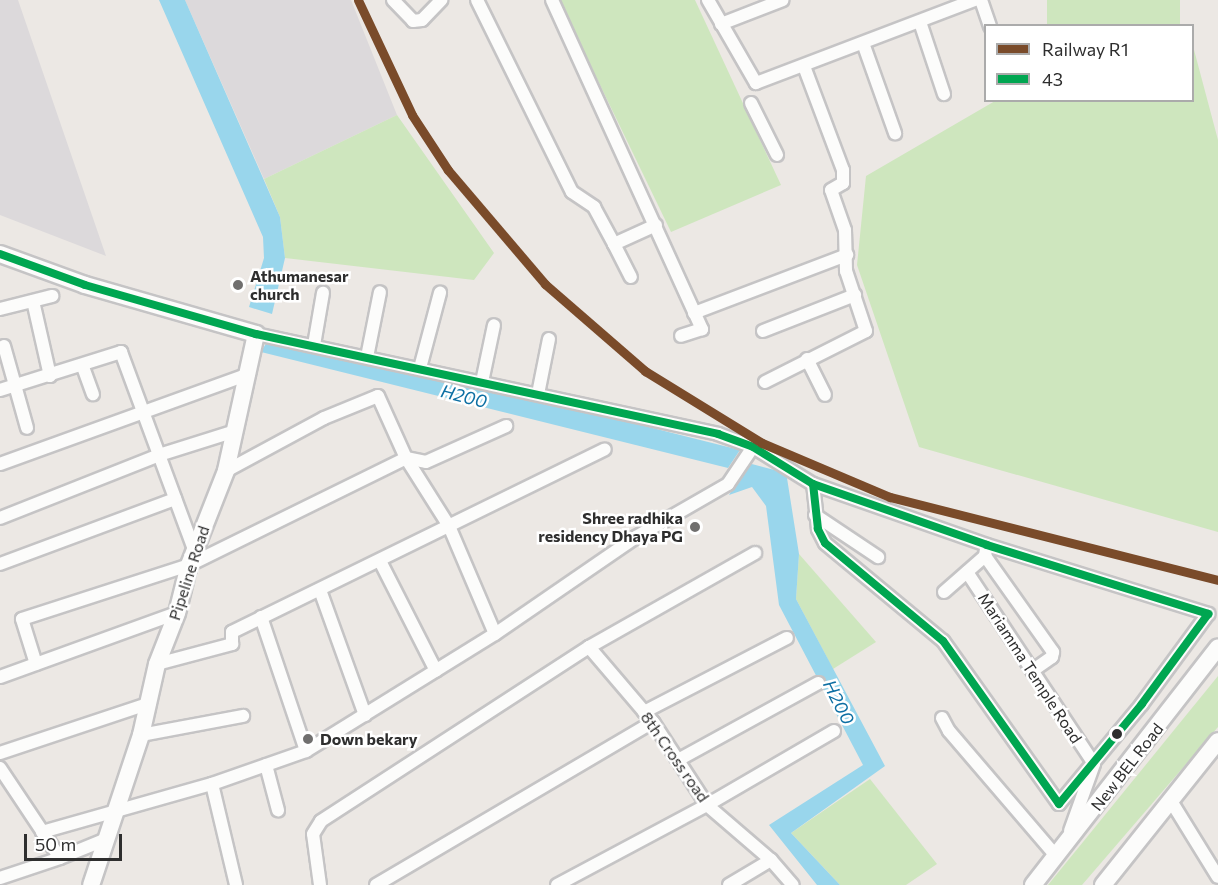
<!DOCTYPE html>
<html>
<head>
<meta charset="utf-8">
<style>
	body { margin:0 }
	#map { position:relative; width:1218px; height:885px; overflow:hidden; background:#ece8e4; font-family:Commissioner,sans-serif }
	div>[style] { position:absolute }
	[style*='--x'] { left:calc(var(--x)*1px); top:calc(var(--y)*1px); width:calc(var(--w)*1px); rotate:calc(var(--a)*1deg) }
	.industrial>* { inset:0; background:#dcd9db }
	.green>* { inset:0; background:#cee6be; transform-origin:0 0 }
	.water>* { inset:0; background:#99d6ec }
	.roads { filter:drop-shadow(2px 0 #c5c4c5) drop-shadow(-2px 0 #c5c4c5) drop-shadow(0 2px #c5c4c5) drop-shadow(0 -2px #c5c4c5) }
	.street>* { height:12px; margin:-6px; padding:0 6px; transform-origin:6px; border-radius:6px; background:#fcfcfb }
	.secondary>* { height:16px; margin:-8px; padding:0 8px; transform-origin:8px; border-radius:8px; background:#fcfcfb }
	.bus-1>* { height:8px; margin:-4px; padding:0 4px; transform-origin:4px; border-radius:4px; background:#00a651 }
	.rail-1>* { height:9px; margin:-4.5px; padding:0 4.5px; transform-origin:4.5px; border-radius:4.5px; background:#7a4b2a }
	.dots>* { width:16px; height:16px; translate:-50% -50%; box-sizing:border-box; border:3px solid #fff; border-radius:50% }
	span { translate:-50% -50%; white-space:nowrap; text-align:center; line-height:1.15; -webkit-text-stroke:5px #fff; paint-order:stroke }
	.poi-label { font-size:16px; color:#2e2e2e; font-weight:700 }
	.left { translate:0 -50%; text-align:left }
	.right { translate:-100% -50%; text-align:right }
	.street-label { font-size:16px; color:#2e2e2e }
	.water-label { font-size:18px; color:#0d6fa3; font-style:italic }
	.legend { position:absolute; left:984px; top:24px; width:210px; height:78px; box-sizing:border-box; background:#fff; border:2px solid #ababab; margin:0; padding:8px 10px; list-style:none; font-size:18px; color:#2e2e2e }
	.legend li { display:flex; align-items:center; gap:12px; height:30px }
	.legend b { width:30px; border:2px solid #ababab }
	.scale { position:absolute; left:24px; top:834px; width:98px; height:27px; box-sizing:border-box; border:3px solid #2e2e2e; border-top:0; padding-left:8px; font-size:18px; line-height:21px; white-space:nowrap; color:#2e2e2e; -webkit-text-stroke:4px #fff; paint-order:stroke }
</style>
</head>
<body>
<div id="map">
	<div class="industrial">
		<div style="clip-path:polygon(0 0,18px 0,106px 256px,0 215px)"></div>
		<div style="clip-path:polygon(185px 0,351px 0,397px 115px,264px 179px)"></div>
	</div>
	<div class="green">
		<div style="clip-path:polygon(559px 0,695px 0,781px 185px,671px 232px)"></div>
		<div style="left:1047px;top:0;width:133px;height:27px"></div>
		<div style="clip-path:polygon(1193px 46px,1218px 140px,1218px 532px,919px 447px,857px 265px,866px 176px,995px 101px,1192px 100px)"></div>
		<div style="clip-path:polygon(397px 115px,494px 253px,474px 280px,285px 258px,280px 217px,264px 179px)"></div>
		<div style="clip-path:polygon(799px 554px,876px 642px,833px 669px,796px 599px)"></div>
		<div style="clip-path:polygon(1218px 676px,1218px 727px,1082px 885px,1048px 885px)"></div>
		<div style="clip-path:polygon(870px 779px,937px 864px,906px 885px,840px 885px,791px 833px)"></div>
	</div>
	<div class="water">
		<div style="clip-path:polygon(159px 0,185px 0,280px 217px,285px 258px,272px 314px,249px 307px,264px 258px,263px 237px)"></div>
		<div style="clip-path:polygon(268px 340px,573px 408px,740px 450px,728px 468px,261px 352px)"></div>
		<div style="clip-path:polygon(748px 463px,790px 474px,787px 478px,799px 554px,796px 599px,885px 766px,791px 833px,840px 885px,817px 885px,769px 825px,863px 765px,779px 605px,766px 506px,752px 487px,729px 495px)"></div>
	</div>
	<div class="roads">
		<div class="street">
			<div style="--x:393;--y:0;--w:29;--a:46"></div>
			<div style="--x:413;--y:21;--w:9;--a:-6"></div>
			<div style="--x:422;--y:20;--w:28;--a:-46"></div>
			<div style="--x:477;--y:0;--w:214;--a:63.7"></div>
			<div style="--x:572;--y:192;--w:27;--a:34"></div>
			<div style="--x:594;--y:207;--w:42;--a:61.6"></div>
			<div style="--x:614;--y:244;--w:46;--a:-24.3"></div>
			<div style="--x:552;--y:0;--w:362;--a:65.5"></div>
			<div style="--x:702;--y:329;--w:22;--a:162"></div>
			<div style="--x:708;--y:0;--w:96;--a:60"></div>
			<div style="--x:756;--y:83;--w:234;--a:-20.8"></div>
			<div style="--x:981;--y:0;--w:28;--a:71"></div>
			<div style="--x:920;--y:22;--w:76;--a:71.6"></div>
			<div style="--x:721;--y:24;--w:66;--a:-21.2"></div>
			<div style="--x:863;--y:43;--w:96;--a:70.4"></div>
			<div style="--x:751;--y:103;--w:58;--a:63.4"></div>
			<div style="--x:614;--y:244;--w:37;--a:63"></div>
			<div style="--x:33;--y:301;--w:77;--a:77.2"></div>
			<div style="--x:0;--y:309;--w:54;--a:-14"></div>
			<div style="--x:694;--y:313;--w:164;--a:-20.8"></div>
			<div style="--x:763;--y:331;--w:99;--a:-21.4"></div>
			<div style="--x:256;--y:334;--w:473;--a:12.2"></div>
			<div style="--x:718;--y:434;--w:37;--a:20"></div>
			<div style="--x:753;--y:447;--w:70;--a:31.7"></div>
			<div style="--x:813;--y:484;--w:184;--a:19.3"></div>
			<div style="--x:987;--y:545;--w:232;--a:17.3"></div>
			<div style="--x:1208;--y:614;--w:112;--a:126.3"></div>
			<div style="--x:1142;--y:704;--w:130;--a:129.7"></div>
			<div style="--x:1059;--y:804;--w:200;--a:-125.4"></div>
			<div style="--x:943;--y:641;--w:153;--a:-140.3"></div>
			<div style="--x:825;--y:543;--w:16;--a:-117"></div>
			<div style="--x:818;--y:529;--w:45;--a:-96.3"></div>
			<div style="--x:314;--y:345;--w:53;--a:-80.2"></div>
			<div style="--x:4;--y:346;--w:85;--a:74.3"></div>
			<div style="--x:367;--y:357;--w:66;--a:-78.7"></div>
			<div style="--x:807;--y:359;--w:40;--a:63.4"></div>
			<div style="--x:83;--y:367;--w:29;--a:70"></div>
			<div style="--x:420;--y:368;--w:78;--a:-75.1"></div>
			<div style="--x:482;--y:382;--w:58;--a:-78.1"></div>
			<div style="--x:765;--y:382;--w:113;--a:-26.8"></div>
			<div style="--x:866;--y:331;--w:63;--a:-108.4"></div>
			<div style="--x:846;--y:271;--w:41;--a:-91.4"></div>
			<div style="--x:845;--y:230;--w:42;--a:-109.3"></div>
			<div style="--x:831;--y:190;--w:14;--a:-30"></div>
			<div style="--x:843;--y:183;--w:13;--a:-90"></div>
			<div style="--x:843;--y:170;--w:111;--a:-110.6"></div>
			<div style="--x:0;--y:390;--w:127;--a:-17.4"></div>
			<div style="--x:121;--y:352;--w:210;--a:69.7"></div>
			<div style="--x:538;--y:394;--w:56;--a:-78.7"></div>
			<div style="--x:0;--y:464;--w:265;--a:-19.9"></div>
			<div style="--x:226;--y:471;--w:111;--a:-28.4"></div>
			<div style="--x:324;--y:418;--w:58;--a:-22.2"></div>
			<div style="--x:378;--y:396;--w:68;--a:65.7"></div>
			<div style="--x:406;--y:458;--w:80;--a:57.7"></div>
			<div style="--x:449;--y:526;--w:117;--a:66.9"></div>
			<div style="--x:815;--y:515;--w:76;--a:33.7"></div>
			<div style="--x:0;--y:518;--w:171;--a:-21.6"></div>
			<div style="--x:159;--y:455;--w:80;--a:-17.5"></div>
			<div style="--x:985;--y:556;--w:118;--a:54.7"></div>
			<div style="--x:1053;--y:652;--w:5;--a:101"></div>
			<div style="--x:1052;--y:657;--w:24;--a:145"></div>
			<div style="--x:380;--y:561;--w:123;--a:63"></div>
			<div style="--x:0;--y:564;--w:187;--a:-20.4"></div>
			<div style="--x:967;--y:572;--w:230;--a:56.5"></div>
			<div style="--x:1094;--y:764;--w:71;--a:109.7"></div>
			<div style="--x:320;--y:590;--w:133;--a:70.2"></div>
			<div style="--x:944;--y:592;--w:55;--a:-41.3"></div>
			<div style="--x:985;--y:556;--w:7;--a:-82"></div>
			<div style="--x:261;--y:617;--w:141;--a:71.4"></div>
			<div style="--x:589;--y:647;--w:99;--a:49.5"></div>
			<div style="--x:653;--y:722;--w:99;--a:57"></div>
			<div style="--x:707;--y:805;--w:84;--a:40.7"></div>
			<div style="--x:771;--y:860;--w:33;--a:49"></div>
			<div style="--x:36;--y:664;--w:47;--a:-107.3"></div>
			<div style="--x:22;--y:619;--w:176;--a:-17.9"></div>
			<div style="--x:189;--y:565;--w:242;--a:-26.2"></div>
			<div style="--x:406;--y:458;--w:20;--a:11"></div>
			<div style="--x:426;--y:462;--w:88;--a:-24.2"></div>
			<div style="--x:157;--y:664;--w:78;--a:-14.9"></div>
			<div style="--x:232;--y:644;--w:12;--a:-90"></div>
			<div style="--x:232;--y:632;--w:415;--a:-26.1"></div>
			<div style="--x:0;--y:677;--w:188;--a:-19.9"></div>
			<div style="--x:644;--y:712;--w:161;--a:-27.4"></div>
			<div style="--x:942;--y:718;--w:15;--a:62"></div>
			<div style="--x:949;--y:731;--w:165;--a:49.4"></div>
			<div style="--x:141;--y:735;--w:104;--a:-10.6"></div>
			<div style="--x:0;--y:753;--w:158;--a:-18.4"></div>
			<div style="--x:678;--y:760;--w:160;--a:-28.8"></div>
			<div style="--x:266;--y:765;--w:47;--a:75.1"></div>
			<div style="--x:0;--y:768;--w:108;--a:56.3"></div>
			<div style="--x:60;--y:858;--w:48;--a:-22.2"></div>
			<div style="--x:212;--y:784;--w:104;--a:76.6"></div>
			<div style="--x:1171;--y:801;--w:89;--a:58.3"></div>
			<div style="--x:42;--y:832;--w:177;--a:-15.8"></div>
			<div style="--x:212;--y:784;--w:100;--a:-19.3"></div>
			<div style="--x:306;--y:751;--w:222;--a:-31.8"></div>
			<div style="--x:495;--y:634;--w:171;--a:-34.5"></div>
			<div style="--x:636;--y:537;--w:106;--a:-29.9"></div>
			<div style="--x:728;--y:484;--w:45;--a:-56"></div>
			<div style="--x:0;--y:878;--w:63;--a:-18.4"></div>
			<div style="--x:320;--y:885;--w:51;--a:-97.8"></div>
			<div style="--x:313;--y:834;--w:15;--a:-58"></div>
			<div style="--x:321;--y:821;--w:320;--a:-33"></div>
			<div style="--x:589;--y:647;--w:191;--a:-29.5"></div>
			<div style="--x:376;--y:885;--w:321;--a:-30.5"></div>
			<div style="--x:557;--y:885;--w:170;--a:-28.1"></div>
			<div style="--x:707;--y:805;--w:147;--a:-30.2"></div>
			<div style="--x:729;--y:885;--w:49;--a:-30.8"></div>
		</div>
		<div class="secondary">
			<div style="--x:0;--y:254;--w:90;--a:20"></div>
			<div style="--x:85;--y:285;--w:178;--a:16"></div>
			<div style="--x:256;--y:334;--w:140;--a:102.4"></div>
			<div style="--x:226;--y:471;--w:101;--a:111.5"></div>
			<div style="--x:189;--y:565;--w:49;--a:104"></div>
			<div style="--x:177;--y:613;--w:55;--a:111.4"></div>
			<div style="--x:157;--y:664;--w:73;--a:102.7"></div>
			<div style="--x:141;--y:735;--w:158;--a:108.4"></div>
			<div style="--x:1033;--y:885;--w:301;--a:-52.1"></div>
			<div style="--x:1103;--y:885;--w:184;--a:-51.4"></div>
		</div>
	</div>
	<div class="bus-1">
		<div style="--x:0;--y:254;--w:90;--a:20"></div>
		<div style="--x:85;--y:285;--w:178;--a:16"></div>
		<div style="--x:256;--y:334;--w:473;--a:12.2"></div>
		<div style="--x:718;--y:434;--w:37;--a:20"></div>
		<div style="--x:753;--y:447;--w:70;--a:31.7"></div>
		<div style="--x:813;--y:484;--w:184;--a:19.3"></div>
		<div style="--x:987;--y:545;--w:232;--a:17.3"></div>
		<div style="--x:1208;--y:614;--w:112;--a:126.3"></div>
		<div style="--x:1142;--y:704;--w:130;--a:129.7"></div>
		<div style="--x:1059;--y:804;--w:200;--a:-125.4"></div>
		<div style="--x:943;--y:641;--w:153;--a:-140.3"></div>
		<div style="--x:825;--y:543;--w:16;--a:-117"></div>
		<div style="--x:818;--y:529;--w:45;--a:-96.3"></div>
	</div>
	<div class="rail-1">
		<div style="--x:358;--y:0;--w:127;--a:64.8"></div>
		<div style="--x:412;--y:115;--w:66;--a:56.8"></div>
		<div style="--x:448;--y:170;--w:150;--a:49.6"></div>
		<div style="--x:545;--y:284;--w:133;--a:41"></div>
		<div style="--x:645;--y:371;--w:137;--a:31.6"></div>
		<div style="--x:762;--y:443;--w:139;--a:22.9"></div>
		<div style="--x:890;--y:497;--w:338;--a:14.2"></div>
	</div>
	<div class="dots">
		<div style="left:238px;top:285px;background:#706f6e"></div>
		<div style="left:695px;top:527px;background:#706f6e"></div>
		<div style="left:1117px;top:734px;background:#2e2e2e"></div>
		<div style="left:308px;top:739px;background:#706f6e"></div>
	</div>
	<div class="poi-label">
		<span class="left" style="left:250px;top:285px">Athumanesar<br>church</span>
		<span class="right" style="left:683px;top:527px">Shree radhika<br>residency Dhaya PG</span>
		<span class="left" style="left:320px;top:739px">Down bekary</span>
	</div>
	<div class="street-label">
		<span style="left:189px;top:573px;rotate:-72deg">Pipeline Road</span>
		<span style="left:1030px;top:668px;rotate:57deg">Mariamma Temple Road</span>
		<span style="left:675px;top:757px;rotate:55deg">8th Cross road</span>
		<span style="left:1127px;top:767px;rotate:-52deg">New BEL Road</span>
	</div>
	<div class="water-label">
		<span style="left:464px;top:396px;rotate:14deg">H200</span>
		<span style="left:839px;top:702px;rotate:63deg">H200</span>
	</div>
	<ul class="legend">
	<li><b style="height:8px;background:#7a4b2a"></b>Railway R1</li>
	<li><b style="height:8px;background:#00a651"></b>43</li>
	</ul>
	<div class="scale">50 m</div>
</div>
</body>
</html>
